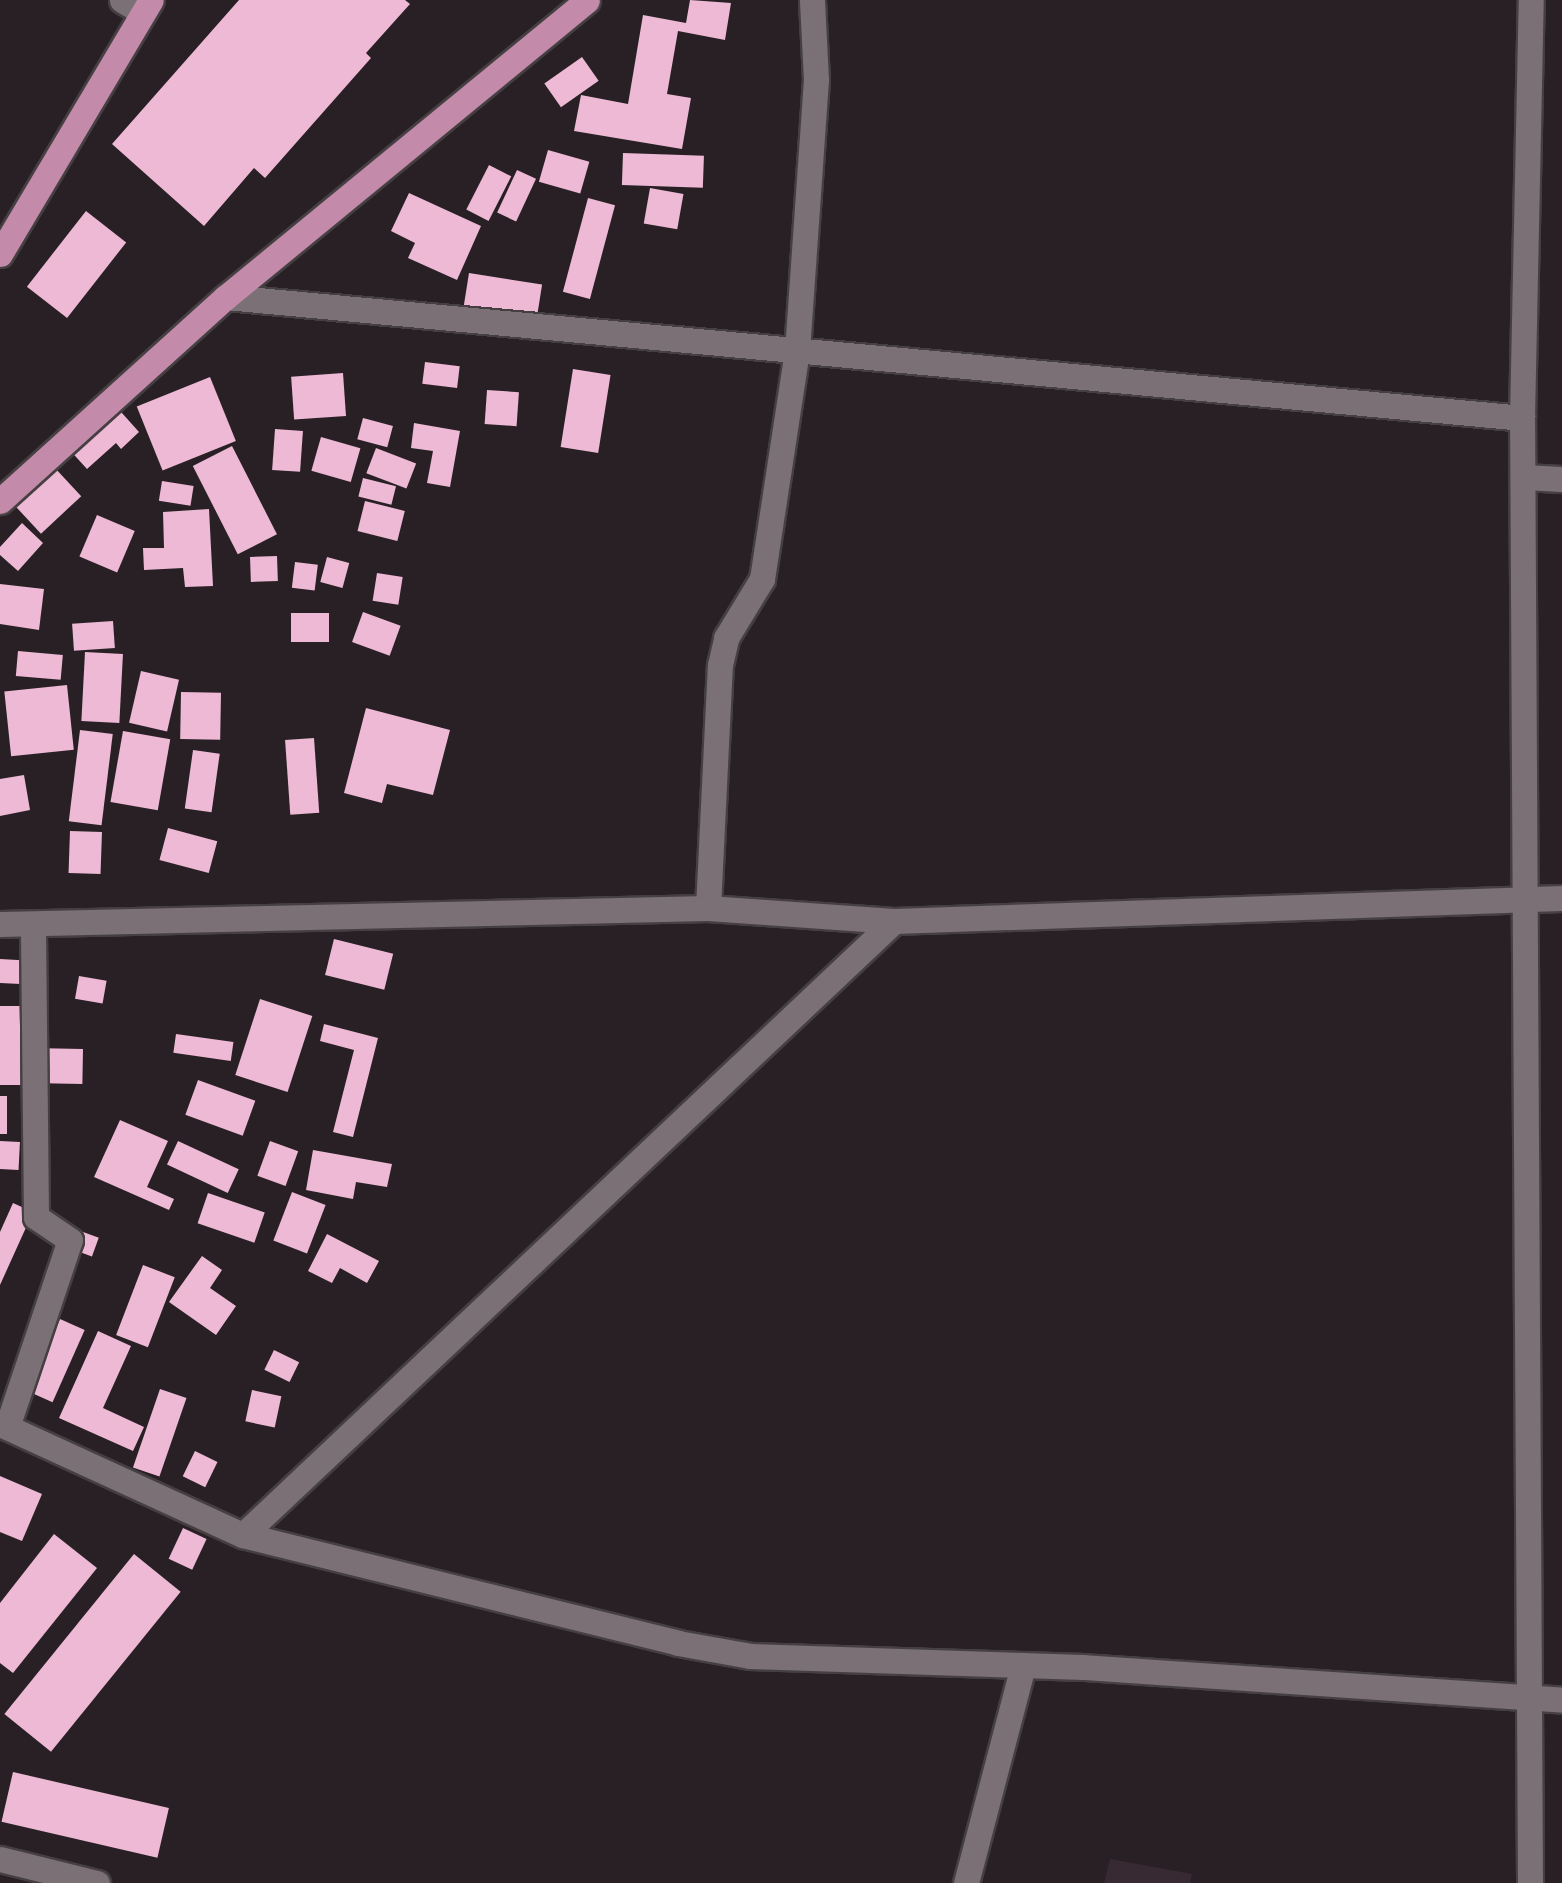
<!DOCTYPE html>
<html>
<head>
<meta charset="utf-8">
<style>
	body { margin:0 }
	#map { position:relative; width:1562px; height:1883px; overflow:hidden; background:#292025; font-family:"Golos Text",sans-serif }
	div>[style] { position:absolute }
	[style*='--x'] { left:calc(var(--x)*1px); top:calc(var(--y)*1px); width:calc(var(--w)*1px); rotate:calc(var(--a)*1deg) }
	.built>* { inset:0; background:#382a32 }
	.building>* { inset:0; background:#eeb9d5; transform-origin:0 0 }
	.roads { filter:drop-shadow(2px 0 #453f42) drop-shadow(-2px 0 #453f42) drop-shadow(0 2px #453f42) drop-shadow(0 -2px #453f42) }
	.minor>* { height:25px; margin:-12.5px; padding:0 12.5px; transform-origin:12.5px; border-radius:12.5px; background:#7a7075 }
	.primary>* { height:25px; margin:-12.5px; padding:0 12.5px; transform-origin:12.5px; border-radius:12.5px; background:#c48aaa }
	span { translate:-50% -50%; white-space:nowrap; text-align:center; line-height:1.15; -webkit-text-stroke:10px #0f0b0d; paint-order:stroke }
</style>
</head>
<body>
<div id="map">
	<div class="built">
		<div style="clip-path:polygon(1110px 1859px,1192px 1874px,1190px 1883px,1104px 1883px)"></div>
	</div>
	<div class="building">
		<div style="clip-path:polygon(239px 0,405px 0,410px 4px,366px 53px,371px 58px,265px 178px,254px 168px,204px 226px,112px 144px)"></div>
		<div style="clip-path:polygon(690px 0,731px 3px,725px 40px,678px 31px,667px 94px,691px 98px,682px 149px,574px 131px,581px 95px,628px 104px,643px 15px,686px 23px)"></div>
		<div style="left:582px;top:57px;width:29px;height:46px;rotate:55deg"></div>
		<div style="left:548px;top:150px;width:43px;height:33px;rotate:16deg"></div>
		<div style="left:623px;top:153px;width:81px;height:32px;rotate:2deg"></div>
		<div style="left:489px;top:165px;width:25px;height:50px;rotate:27deg"></div>
		<div style="left:517px;top:170px;width:21px;height:47px;rotate:25deg"></div>
		<div style="left:650px;top:188px;width:34px;height:36px;rotate:10deg"></div>
		<div style="clip-path:polygon(409px 193px,481px 226px,457px 280px,408px 258px,415px 243px,391px 231px)"></div>
		<div style="left:588px;top:198px;width:28px;height:97px;rotate:15deg"></div>
		<div style="left:86px;top:211px;width:51px;height:96px;rotate:38deg"></div>
		<div style="left:469px;top:273px;width:74px;height:34px;rotate:9deg"></div>
		<div style="left:425px;top:362px;width:35px;height:22px;rotate:7deg"></div>
		<div style="left:573px;top:369px;width:38px;height:79px;rotate:9deg"></div>
		<div style="left:343px;top:373px;width:43px;height:52px;rotate:86deg"></div>
		<div style="left:210px;top:377px;width:69px;height:79px;rotate:68deg"></div>
		<div style="left:487px;top:390px;width:32px;height:34px;rotate:4deg"></div>
		<div style="clip-path:polygon(113px 403px,139px 432px,121px 449px,116px 443px,87px 469px,66px 446px)"></div>
		<div style="left:363px;top:418px;width:31px;height:22px;rotate:15deg"></div>
		<div style="clip-path:polygon(414px 423px,460px 431px,450px 487px,427px 483px,433px 451px,411px 448px)"></div>
		<div style="left:275px;top:429px;width:28px;height:41px;rotate:4deg"></div>
		<div style="left:321px;top:437px;width:41px;height:35px;rotate:16deg"></div>
		<div style="left:232px;top:446px;width:99px;height:44px;rotate:63deg"></div>
		<div style="left:376px;top:448px;width:43px;height:27px;rotate:21deg"></div>
		<div style="left:41px;top:453px;width:59px;height:55px;rotate:47deg"></div>
		<div style="left:363px;top:478px;width:34px;height:19px;rotate:14deg"></div>
		<div style="left:162px;top:481px;width:32px;height:20px;rotate:9deg"></div>
		<div style="left:365px;top:501px;width:41px;height:31px;rotate:14deg"></div>
		<div style="clip-path:polygon(209px 509px,213px 586px,185px 587px,183px 568px,144px 570px,143px 548px,164px 548px,163px 512px)"></div>
		<div style="left:97px;top:515px;width:41px;height:45px;rotate:23deg"></div>
		<div style="clip-path:polygon(22px 523px,43px 543px,18px 571px,0 555px,0 547px)"></div>
		<div style="left:277px;top:556px;width:25px;height:27px;rotate:88deg"></div>
		<div style="left:327px;top:557px;width:23px;height:26px;rotate:15deg"></div>
		<div style="left:295px;top:562px;width:23px;height:26px;rotate:7deg"></div>
		<div style="left:377px;top:573px;width:26px;height:28px;rotate:9deg"></div>
		<div style="clip-path:polygon(0 584px,44px 589px,39px 630px,0 624px)"></div>
		<div style="left:363px;top:612px;width:40px;height:32px;rotate:20deg"></div>
		<div style="left:291px;top:613px;width:38px;height:29px"></div>
		<div style="left:113px;top:621px;width:27px;height:41px;rotate:86deg"></div>
		<div style="left:18px;top:651px;width:45px;height:25px;rotate:5deg"></div>
		<div style="left:85px;top:652px;width:38px;height:69px;rotate:3deg"></div>
		<div style="left:141px;top:671px;width:39px;height:53px;rotate:13deg"></div>
		<div style="left:67px;top:685px;width:65px;height:63px;rotate:84deg"></div>
		<div style="left:181px;top:692px;width:40px;height:47px;rotate:1deg"></div>
		<div style="clip-path:polygon(366px 708px,450px 730px,433px 795px,387px 784px,382px 803px,344px 793px)"></div>
		<div style="left:80px;top:730px;width:33px;height:92px;rotate:7deg"></div>
		<div style="left:123px;top:731px;width:48px;height:72px;rotate:10deg"></div>
		<div style="left:314px;top:738px;width:75px;height:29px;rotate:86deg"></div>
		<div style="left:193px;top:750px;width:27px;height:59px;rotate:8deg"></div>
		<div style="clip-path:polygon(24px 775px,30px 810px,0 816px,0 779px)"></div>
		<div style="left:168px;top:828px;width:51px;height:33px;rotate:15deg"></div>
		<div style="left:70px;top:831px;width:32px;height:42px;rotate:2deg"></div>
		<div style="left:334px;top:939px;width:61px;height:37px;rotate:14deg"></div>
		<div style="left:0;top:959px;width:22px;height:24px;rotate:3deg"></div>
		<div style="left:79px;top:976px;width:28px;height:23px;rotate:10deg"></div>
		<div style="left:260px;top:999px;width:55px;height:80px;rotate:18deg"></div>
		<div style="left:0;top:1006px;width:21px;height:79px"></div>
		<div style="clip-path:polygon(324px 1024px,378px 1038px,353px 1137px,333px 1132px,354px 1050px,320px 1041px)"></div>
		<div style="left:176px;top:1034px;width:58px;height:19px;rotate:8deg"></div>
		<div style="left:32px;top:1048px;width:51px;height:35px;rotate:1deg"></div>
		<div style="left:198px;top:1080px;width:61px;height:37px;rotate:20deg"></div>
		<div style="left:0;top:1096px;width:7px;height:38px"></div>
		<div style="clip-path:polygon(120px 1120px,168px 1141px,147px 1187px,174px 1199px,169px 1210px,94px 1177px)"></div>
		<div style="left:0;top:1141px;width:20px;height:28px;rotate:3deg"></div>
		<div style="left:178px;top:1141px;width:67px;height:26px;rotate:25deg"></div>
		<div style="left:270px;top:1141px;width:30px;height:37px;rotate:20deg"></div>
		<div style="clip-path:polygon(313px 1150px,392px 1164px,387px 1187px,356px 1182px,353px 1199px,306px 1190px)"></div>
		<div style="left:292px;top:1192px;width:36px;height:52px;rotate:21deg"></div>
		<div style="left:208px;top:1193px;width:60px;height:32px;rotate:19deg"></div>
		<div style="clip-path:polygon(13px 1203px,33px 1212px,0 1285px,0 1232px)"></div>
		<div style="left:64px;top:1225px;width:37px;height:20px;rotate:20deg"></div>
		<div style="clip-path:polygon(327px 1234px,379px 1261px,367px 1283px,340px 1268px,332px 1283px,308px 1271px)"></div>
		<div style="clip-path:polygon(202px 1256px,222px 1270px,210px 1288px,236px 1306px,216px 1335px,169px 1302px)"></div>
		<div style="left:143px;top:1265px;width:34px;height:75px;rotate:21deg"></div>
		<div style="left:60px;top:1319px;width:27px;height:79px;rotate:24deg"></div>
		<div style="clip-path:polygon(98px 1331px,131px 1346px,103px 1408px,144px 1427px,133px 1451px,59px 1418px)"></div>
		<div style="left:274px;top:1350px;width:28px;height:22px;rotate:26deg"></div>
		<div style="left:160px;top:1389px;width:28px;height:83px;rotate:19deg"></div>
		<div style="left:252px;top:1390px;width:30px;height:32px;rotate:12deg"></div>
		<div style="left:195px;top:1451px;width:25px;height:28px;rotate:26deg"></div>
		<div style="clip-path:polygon(0 1476px,42px 1494px,22px 1541px,0 1532px)"></div>
		<div style="left:183px;top:1528px;width:26px;height:34px;rotate:25deg"></div>
		<div style="clip-path:polygon(54px 1534px,97px 1568px,13px 1673px,0 1663px,0 1603px)"></div>
		<div style="left:134px;top:1554px;width:60px;height:206px;rotate:39deg"></div>
		<div style="left:13px;top:1772px;width:160px;height:51px;rotate:13deg"></div>
	</div>
	<div class="roads">
		<div class="minor">
			<div style="--x:122;--y:0;--w:23;--a:31"></div>
			<div style="--x:226;--y:297;--w:1302;--a:5.33"></div>
			<div style="--x:1523;--y:477;--w:39;--a:3"></div>
			<div style="--x:708;--y:908;--w:243;--a:-87.2"></div>
			<div style="--x:720;--y:665;--w:28;--a:-77"></div>
			<div style="--x:726;--y:638;--w:69;--a:-58.6"></div>
			<div style="--x:762;--y:579;--w:231;--a:-81.3"></div>
			<div style="--x:797;--y:351;--w:272;--a:-86"></div>
			<div style="--x:816;--y:80;--w:80;--a:-92.9"></div>
			<div style="--x:0;--y:924;--w:708;--a:-1.29"></div>
			<div style="--x:708;--y:908;--w:186;--a:4"></div>
			<div style="--x:894;--y:921;--w:668;--a:-1.97"></div>
			<div style="--x:0;--y:1424;--w:267;--a:24.6"></div>
			<div style="--x:243;--y:1535;--w:448;--a:13.9"></div>
			<div style="--x:678;--y:1643;--w:73;--a:10.2"></div>
			<div style="--x:750;--y:1656;--w:333;--a:1.9"></div>
			<div style="--x:1083;--y:1667;--w:480;--a:3.9"></div>
			<div style="--x:7;--y:1427;--w:197;--a:-71.4"></div>
			<div style="--x:70;--y:1240;--w:41;--a:-145.9"></div>
			<div style="--x:36;--y:1217;--w:293;--a:-90.6"></div>
			<div style="--x:243;--y:1535;--w:895;--a:-43.32"></div>
			<div style="--x:0;--y:1859;--w:100;--a:13.9"></div>
			<div style="--x:966;--y:1883;--w:225;--a:-75.3"></div>
			<div style="--x:1530;--y:1883;--w:1465;--a:-90.31"></div>
			<div style="--x:1522;--y:418;--w:418;--a:-88.8"></div>
		</div>
		<div class="primary">
			<div style="--x:0;--y:254;--w:295;--a:-59.3"></div>
			<div style="--x:0;--y:501;--w:304;--a:-42.1"></div>
			<div style="--x:226;--y:297;--w:467;--a:-39.4"></div>
		</div>
	</div>
</div>
</body>
</html>
